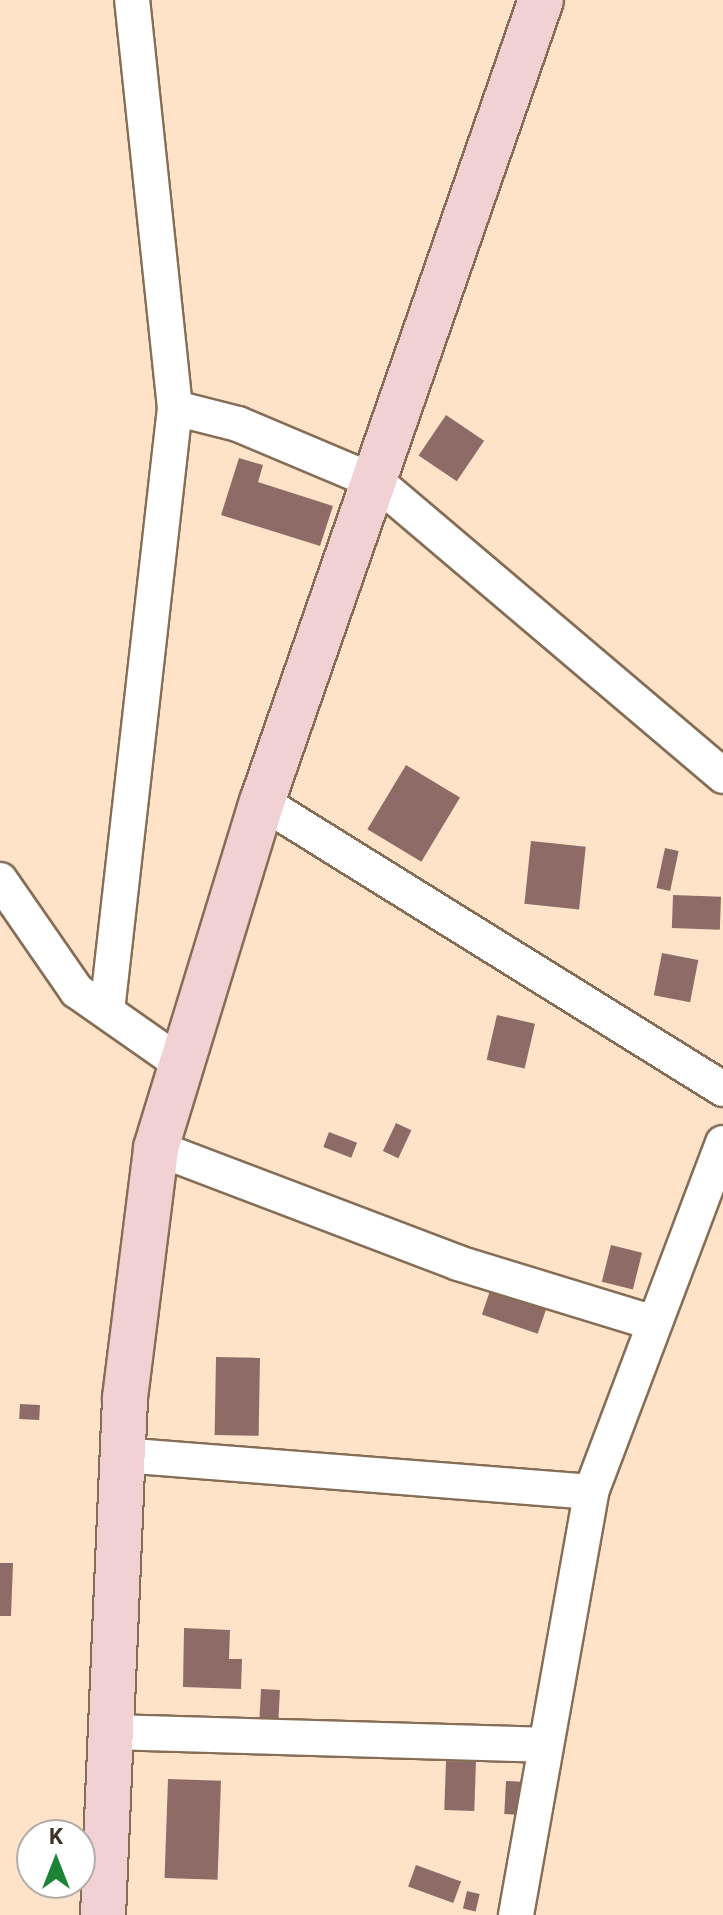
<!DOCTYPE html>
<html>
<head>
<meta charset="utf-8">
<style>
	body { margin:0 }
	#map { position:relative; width:723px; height:1915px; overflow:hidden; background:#fee3c9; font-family:Roboto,sans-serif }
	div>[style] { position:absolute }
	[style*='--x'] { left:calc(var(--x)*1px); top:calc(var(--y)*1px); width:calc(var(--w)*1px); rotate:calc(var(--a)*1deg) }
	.building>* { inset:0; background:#8e6b66; transform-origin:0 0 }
	.roads { filter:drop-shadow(2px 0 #856d56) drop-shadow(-2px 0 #856d56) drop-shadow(0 2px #856d56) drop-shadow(0 -2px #856d56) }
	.street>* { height:34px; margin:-17px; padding:0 17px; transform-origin:17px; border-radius:17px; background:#fff }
	.secondary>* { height:44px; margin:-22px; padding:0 22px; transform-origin:22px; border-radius:22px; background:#f1d1d4 }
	span { translate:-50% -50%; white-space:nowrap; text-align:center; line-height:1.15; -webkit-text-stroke:8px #fff; paint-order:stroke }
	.north { position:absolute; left:16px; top:1819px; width:80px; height:80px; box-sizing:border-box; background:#fff; border:2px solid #b2ada9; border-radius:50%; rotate:0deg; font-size:22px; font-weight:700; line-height:32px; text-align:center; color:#3e3329 }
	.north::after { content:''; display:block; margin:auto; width:28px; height:36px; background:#1d8337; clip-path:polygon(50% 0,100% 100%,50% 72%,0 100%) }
</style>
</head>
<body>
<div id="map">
	<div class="building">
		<div style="left:446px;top:415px;width:46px;height:49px;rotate:34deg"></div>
		<div style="clip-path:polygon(239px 458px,263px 465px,258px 482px,333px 506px,320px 546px,221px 515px)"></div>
		<div style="left:406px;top:765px;width:63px;height:75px;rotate:31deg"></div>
		<div style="left:531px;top:841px;width:55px;height:63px;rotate:6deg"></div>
		<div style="left:665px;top:848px;width:14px;height:41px;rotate:12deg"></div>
		<div style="left:673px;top:895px;width:48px;height:33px;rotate:2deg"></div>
		<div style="left:662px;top:953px;width:37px;height:43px;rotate:11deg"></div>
		<div style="left:497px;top:1015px;width:39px;height:46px;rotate:13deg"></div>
		<div style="left:396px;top:1123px;width:17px;height:31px;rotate:25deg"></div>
		<div style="left:329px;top:1132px;width:30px;height:16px;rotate:21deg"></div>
		<div style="left:611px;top:1245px;width:32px;height:38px;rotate:14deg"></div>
		<div style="left:491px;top:1288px;width:59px;height:28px;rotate:19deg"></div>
		<div style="left:216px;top:1357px;width:44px;height:78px;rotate:1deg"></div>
		<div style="left:20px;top:1404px;width:20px;height:15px;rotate:3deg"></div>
		<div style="clip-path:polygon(0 1563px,13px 1563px,11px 1616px,0 1616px)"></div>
		<div style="clip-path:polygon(184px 1628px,230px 1630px,229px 1659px,242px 1659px,241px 1689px,183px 1687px)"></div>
		<div style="left:261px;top:1689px;width:19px;height:32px;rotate:3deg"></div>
		<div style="left:446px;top:1761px;width:30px;height:49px;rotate:2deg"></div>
		<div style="left:168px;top:1779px;width:53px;height:99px;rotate:2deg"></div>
		<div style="left:506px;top:1781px;width:20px;height:33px;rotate:3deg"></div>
		<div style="left:416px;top:1865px;width:48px;height:23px;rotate:20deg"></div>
		<div style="left:467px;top:1891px;width:13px;height:18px;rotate:13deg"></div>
	</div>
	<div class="roads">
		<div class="street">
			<div style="--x:175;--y:408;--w:65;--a:14.3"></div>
			<div style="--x:238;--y:424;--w:152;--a:22.9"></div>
			<div style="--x:378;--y:483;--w:453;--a:40.3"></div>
			<div style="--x:262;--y:802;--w:543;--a:31.9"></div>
			<div style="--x:0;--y:880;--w:135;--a:55.3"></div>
			<div style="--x:77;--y:991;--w:122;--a:35"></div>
			<div style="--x:107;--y:1011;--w:607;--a:-83.57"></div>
			<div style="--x:175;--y:408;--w:410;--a:-96"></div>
			<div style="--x:156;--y:1148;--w:323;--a:20.8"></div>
			<div style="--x:458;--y:1263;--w:205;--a:17"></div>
			<div style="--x:121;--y:1455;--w:471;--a:4.5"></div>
			<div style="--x:111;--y:1732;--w:431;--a:1.7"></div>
			<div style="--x:516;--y:1915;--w:430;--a:-79.9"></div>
			<div style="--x:591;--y:1492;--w:373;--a:-69.3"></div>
		</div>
		<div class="secondary">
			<div style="--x:103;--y:1915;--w:517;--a:-87.56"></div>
			<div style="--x:125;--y:1398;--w:252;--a:-82.9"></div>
			<div style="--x:156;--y:1148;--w:362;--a:-73"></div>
			<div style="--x:262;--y:802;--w:849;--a:-70.82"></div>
		</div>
	</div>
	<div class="north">K</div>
</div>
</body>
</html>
